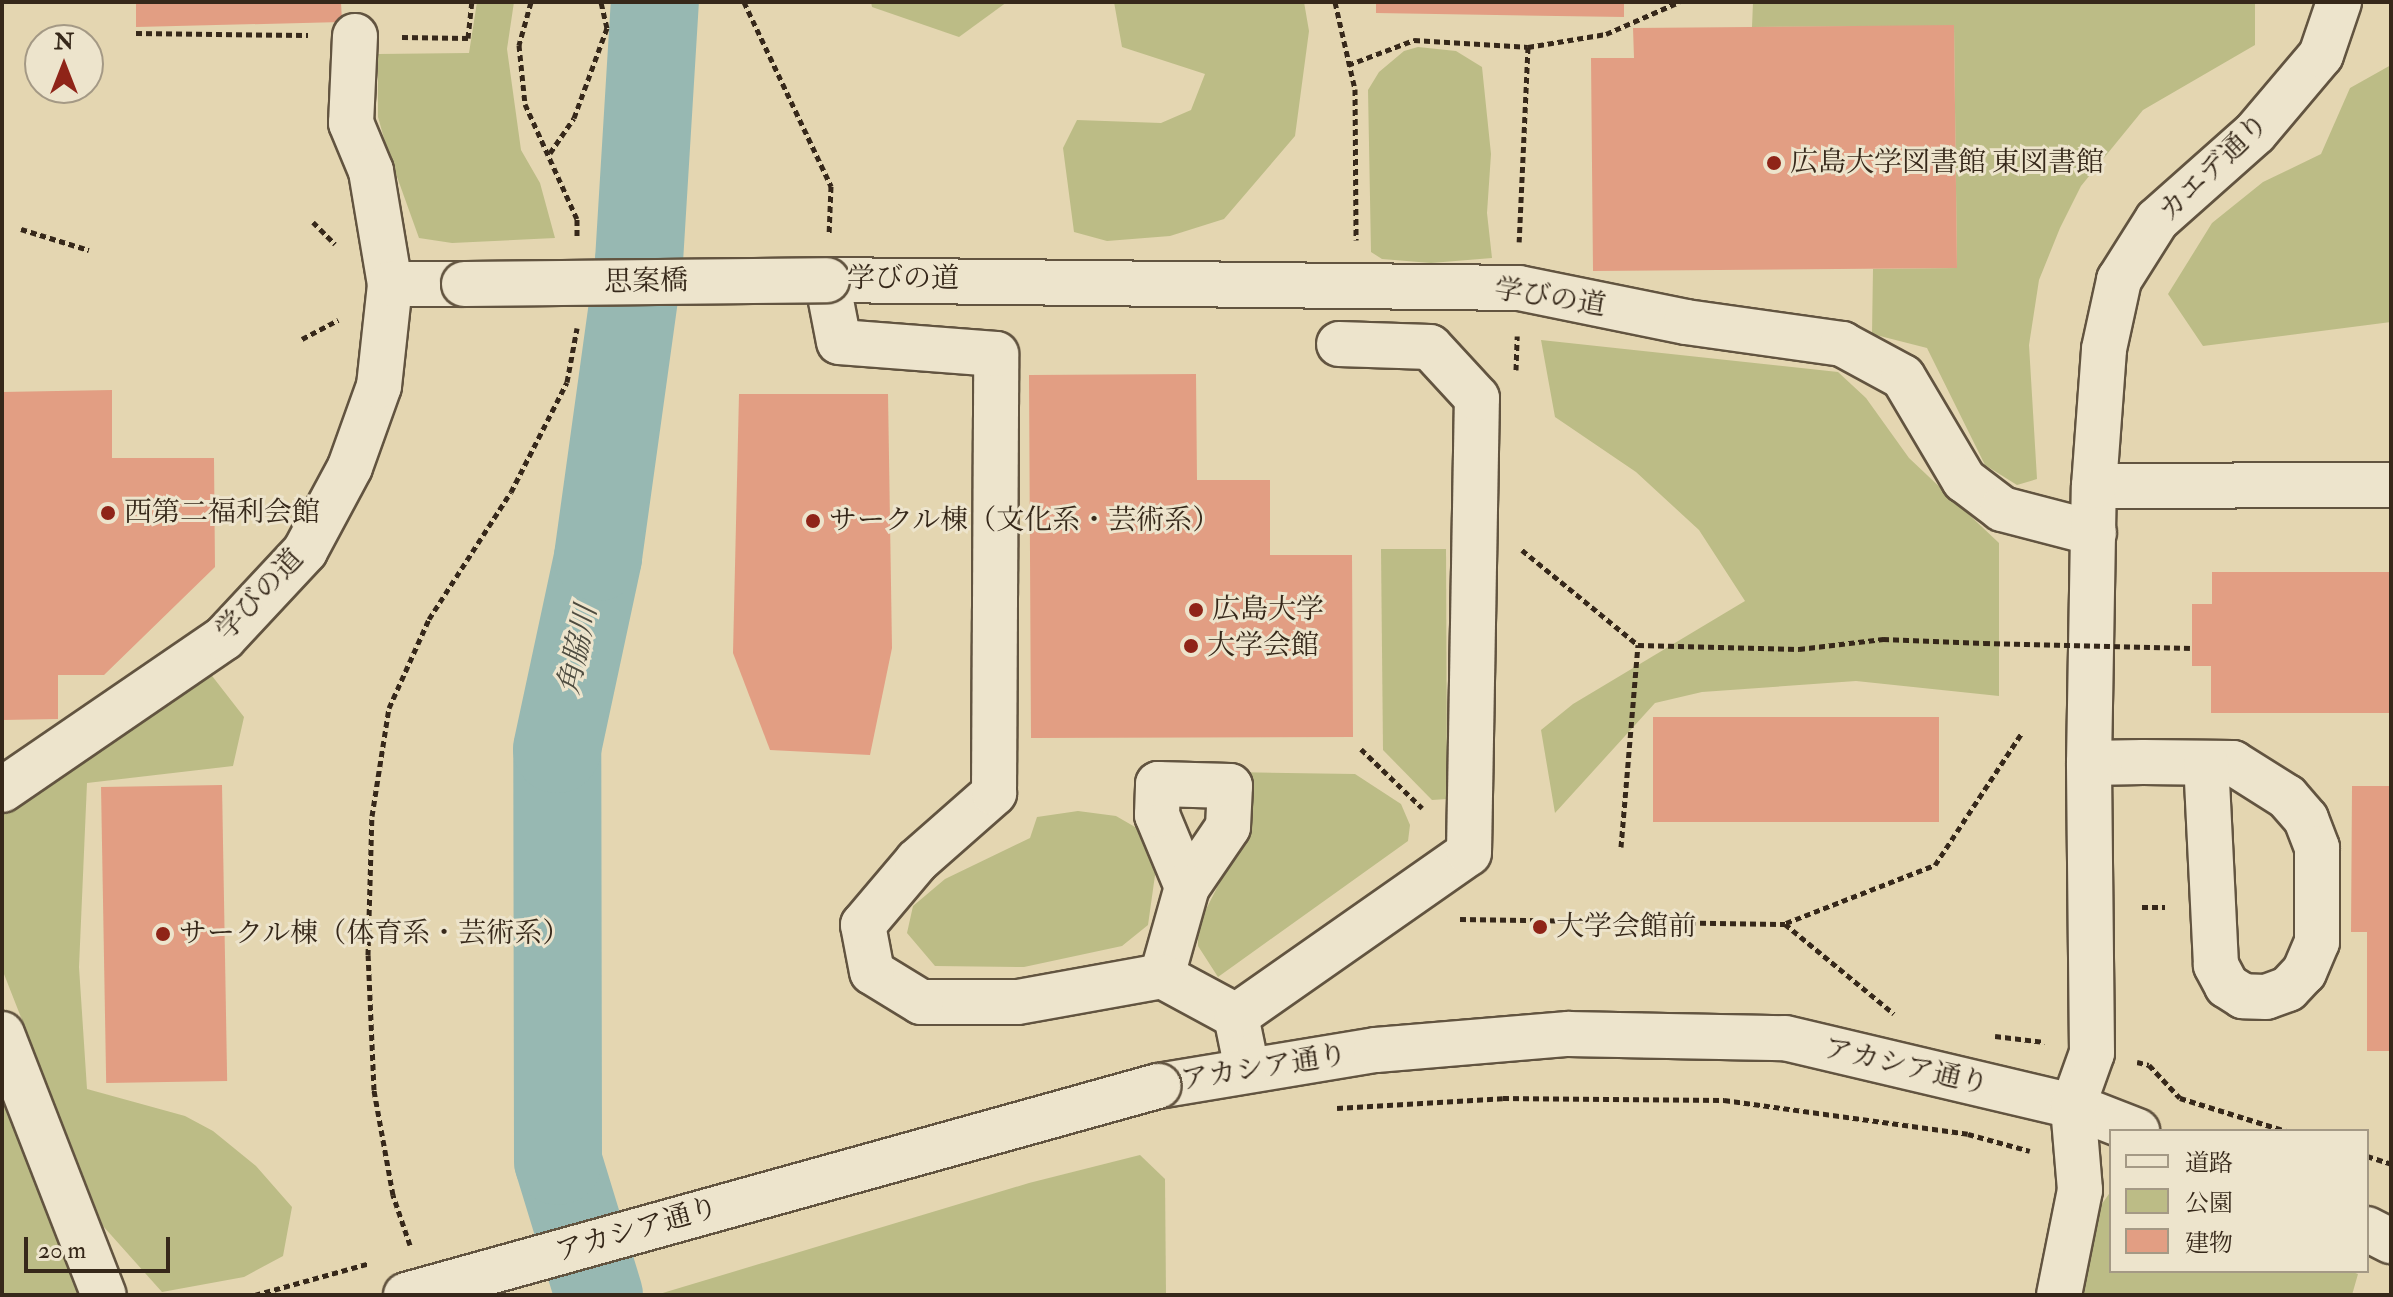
<!DOCTYPE html>
<html>
<head>
<meta charset="utf-8">
<style>
	body { margin:0 }
	#map { position:relative; width:2393px; height:1297px; overflow:hidden; background:#e4d6b1; font-family:"IM FELL Double Pica","Noto Serif JP",serif }
	div>[style] { position:absolute }
	[style*='--x'] { left:calc(var(--x)*1px); top:calc(var(--y)*1px); width:calc(var(--w)*1px); rotate:calc(var(--a)*1deg) }
	.green>* { inset:0; background:#bcbc86 }
	.river>* { height:88px; margin:-44px; padding:0 44px; transform-origin:44px; border-radius:44px; background:#97b8b2 }
	.building>* { inset:0; background:#e29e83; transform-origin:0 0 }
	.path>* { height:5px; margin-top:-2.5px; transform-origin:0; background:repeating-linear-gradient(90deg,#36281a 0 6px,transparent 0 10px) }
	.roads { filter:drop-shadow(2px 0 #625440) drop-shadow(-2px 0 #625440) drop-shadow(0 2px #625440) drop-shadow(0 -2px #625440) }
	.minor>* { height:44px; margin:-22px; padding:0 22px; transform-origin:22px; border-radius:22px; background:#ede4cc }
	.path-bridge>* { height:5px; margin-top:-2.5px; transform-origin:0; background:repeating-linear-gradient(90deg,#36281a 0 6px,transparent 0 10px) }
	.bridges { filter:drop-shadow(2px 0 #625440) drop-shadow(-2px 0 #625440) drop-shadow(0 2px #625440) drop-shadow(0 -2px #625440) }
	.minor-bridge>* { height:44px; margin:-22px; padding:0 22px; transform-origin:22px; border-radius:22px; background:#ede4cc }
	.dots>* { width:22px; height:22px; translate:-50% -50%; box-sizing:border-box; border:4px solid #ede4cc; border-radius:50% }
	span { translate:-50% -50%; white-space:nowrap; text-align:center; line-height:1.15; -webkit-text-stroke:6px #ede4cc; paint-order:stroke }
	.poi-label { font-size:28px; color:#36281a }
	.left { translate:0 -50%; text-align:left }
	.street-label { font-size:28px; color:#36281a }
	.water-label { font-size:30px; color:#4e4c40; font-style:italic }
	.frame { position:absolute; inset:0; border:4px solid #36281a; pointer-events:none }
	.legend { position:absolute; left:2109px; top:1129px; width:260px; height:144px; box-sizing:border-box; background:#ede4cc; border:2px solid #a49985; margin:0; padding:10px 14px; list-style:none; font-size:24px; color:#36281a }
	.legend li { display:flex; align-items:center; gap:16px; height:40px }
	.legend b { width:40px; border:2px solid #a49985 }
	.north { position:absolute; left:24px; top:24px; width:80px; height:80px; box-sizing:border-box; background:#ede4cc; border:2px solid #a49985; border-radius:50%; rotate:0deg; font-size:22px; font-weight:700; line-height:32px; text-align:center; color:#36281a }
	.north::after { content:''; display:block; margin:auto; width:28px; height:36px; background:#8f2418; clip-path:polygon(50% 0,100% 100%,50% 72%,0 100%) }
	.scale { position:absolute; left:24px; top:1237px; width:146px; height:36px; box-sizing:border-box; border:4px solid #36281a; border-top:0; padding-left:10px; font-size:24px; line-height:28px; white-space:nowrap; color:#36281a; -webkit-text-stroke:6px #ede4cc; paint-order:stroke }
</style>
</head>
<body>
<div id="map">
	<div class="green">
		<div style="clip-path:polygon(477px 2px,514px 2px,507px 49px,521px 150px,540px 183px,555px 238px,452px 243px,419px 238px,387px 149px,378px 117px,378px 54px,469px 53px)"></div>
		<div style="clip-path:polygon(871px 2px,1007px 2px,959px 37px,872px 7px)"></div>
		<div style="clip-path:polygon(1114px 2px,1304px 2px,1309px 31px,1295px 136px,1224px 219px,1170px 236px,1107px 241px,1074px 232px,1063px 148px,1077px 120px,1161px 123px,1191px 110px,1205px 74px,1122px 47px)"></div>
		<div style="clip-path:polygon(1753px 2px,2255px 2px,2255px 45px,2143px 110px,2081px 186px,2060px 228px,2039px 280px,2029px 345px,2037px 479px,2017px 485px,1985px 465px,1927px 348px,1872px 334px,1873px 269px,1957px 268px,1954px 26px,1752px 27px)"></div>
		<div style="clip-path:polygon(1418px 47px,1456px 51px,1482px 67px,1491px 154px,1487px 213px,1492px 258px,1431px 263px,1382px 259px,1371px 252px,1368px 90px,1379px 72px,1404px 51px)"></div>
		<div style="clip-path:polygon(2391px 65px,2391px 322px,2203px 346px,2168px 294px,2212px 223px,2263px 182px,2321px 154px,2350px 88px)"></div>
		<div style="clip-path:polygon(1541px 340px,1838px 372px,1866px 398px,1909px 458px,1999px 543px,1999px 696px,1856px 681px,1702px 692px,1655px 703px,1555px 813px,1541px 730px,1573px 704px,1745px 601px,1699px 530px,1636px 472px,1555px 417px)"></div>
		<div style="clip-path:polygon(1381px 549px,1446px 549px,1447px 799px,1432px 800px,1383px 750px)"></div>
		<div style="clip-path:polygon(209px 672px,244px 717px,233px 766px,87px 783px,79px 967px,87px 1089px,185px 1116px,213px 1131px,256px 1166px,292px 1207px,283px 1256px,244px 1277px,162px 1292px,103px 1226px,2px 969px,2px 813px)"></div>
		<div style="clip-path:polygon(1230px 772px,1355px 774px,1401px 804px,1410px 825px,1408px 841px,1218px 977px,1198px 946px,1198px 925px,1252px 819px)"></div>
		<div style="clip-path:polygon(1078px 811px,1116px 816px,1142px 831px,1157px 861px,1148px 925px,1122px 946px,1024px 967px,935px 966px,907px 933px,913px 906px,945px 879px,1030px 838px,1037px 817px)"></div>
		<div style="clip-path:polygon(2px 1070px,81px 1295px,2px 1295px)"></div>
		<div style="clip-path:polygon(1140px 1155px,1165px 1179px,1166px 1295px,656px 1295px,1029px 1183px)"></div>
		<div style="clip-path:polygon(2111px 1191px,2111px 1271px,2350px 1271px,2358px 1274px,2352px 1295px,2073px 1295px,2097px 1211px)"></div>
	</div>
	<div class="river">
		<div style="--x:599;--y:1295;--w:140;--a:-107"></div>
		<div style="--x:558;--y:1161;--w:412;--a:-90.1"></div>
		<div style="--x:557;--y:749;--w:196;--a:-77.9"></div>
		<div style="--x:598;--y:557;--w:299;--a:-82.1"></div>
		<div style="--x:639;--y:261;--w:259;--a:-86.5"></div>
	</div>
	<div class="building">
		<div style="clip-path:polygon(136px 2px,341px 2px,342px 22px,136px 27px)"></div>
		<div style="clip-path:polygon(1376px 2px,1624px 2px,1624px 17px,1376px 13px)"></div>
		<div style="clip-path:polygon(1954px 25px,1957px 268px,1593px 271px,1591px 58px,1634px 58px,1633px 28px)"></div>
		<div style="clip-path:polygon(1196px 374px,1197px 480px,1270px 480px,1270px 555px,1352px 555px,1353px 737px,1031px 738px,1029px 375px)"></div>
		<div style="clip-path:polygon(112px 390px,112px 458px,214px 458px,215px 567px,104px 675px,58px 675px,58px 719px,2px 720px,2px 392px)"></div>
		<div style="clip-path:polygon(739px 394px,888px 394px,892px 648px,870px 755px,770px 750px,733px 653px)"></div>
		<div style="clip-path:polygon(2212px 572px,2391px 572px,2391px 713px,2211px 713px,2211px 666px,2192px 666px,2192px 604px,2212px 604px)"></div>
		<div style="left:1653px;top:717px;width:286px;height:105px"></div>
		<div style="left:222px;top:785px;width:296px;height:121px;rotate:89deg"></div>
		<div style="clip-path:polygon(2352px 786px,2391px 786px,2391px 1051px,2367px 1051px,2367px 932px,2351px 932px)"></div>
	</div>
	<div class="path">
		<div style="--x:531;--y:2;--w:45;--a:105.6"></div>
		<div style="--x:519;--y:45;--w:59;--a:84.2"></div>
		<div style="--x:525;--y:104;--w:126;--a:65.7"></div>
		<div style="--x:577;--y:219;--w:19;--a:90"></div>
		<div style="--x:744;--y:2;--w:204;--a:64.7"></div>
		<div style="--x:831;--y:186;--w:49;--a:92.3"></div>
		<div style="--x:1335;--y:2;--w:89;--a:77.1"></div>
		<div style="--x:1355;--y:89;--w:151;--a:89.6"></div>
		<div style="--x:136;--y:33;--w:172;--a:0.7"></div>
		<div style="--x:402;--y:37;--w:66;--a:0.9"></div>
		<div style="--x:468;--y:38;--w:36;--a:-84"></div>
		<div style="--x:1528;--y:47;--w:79;--a:-9.5"></div>
		<div style="--x:1606;--y:34;--w:80;--a:-23.7"></div>
		<div style="--x:1348;--y:65;--w:71;--a:-20.7"></div>
		<div style="--x:1414;--y:40;--w:114;--a:3.5"></div>
		<div style="--x:1528;--y:47;--w:195;--a:92.6"></div>
		<div style="--x:550;--y:153;--w:42;--a:-55.6"></div>
		<div style="--x:574;--y:118;--w:96;--a:-69.9"></div>
		<div style="--x:607;--y:28;--w:27;--a:-103"></div>
		<div style="--x:313;--y:222;--w:31;--a:45"></div>
		<div style="--x:21;--y:229;--w:71;--a:17.2"></div>
		<div style="--x:302;--y:339;--w:41;--a:-27.8"></div>
		<div style="--x:1516;--y:370;--w:34;--a:-88"></div>
		<div style="--x:1522;--y:550;--w:150;--a:39.3"></div>
		<div style="--x:1638;--y:645;--w:161;--a:1.4"></div>
		<div style="--x:1799;--y:649;--w:85;--a:-6.8"></div>
		<div style="--x:1883;--y:639;--w:101;--a:2.3"></div>
		<div style="--x:1361;--y:749;--w:85;--a:44"></div>
		<div style="--x:1621;--y:847;--w:203;--a:-85.2"></div>
		<div style="--x:2142;--y:907;--w:23;--a:0"></div>
		<div style="--x:1460;--y:919;--w:325;--a:0.9"></div>
		<div style="--x:1785;--y:924;--w:141;--a:39.5"></div>
		<div style="--x:1786;--y:923;--w:160;--a:-21.3"></div>
		<div style="--x:1935;--y:865;--w:157;--a:-56.7"></div>
		<div style="--x:1995;--y:1036;--w:50;--a:6.8"></div>
		<div style="--x:2137;--y:1062;--w:12;--a:14"></div>
		<div style="--x:2149;--y:1065;--w:45;--a:46.8"></div>
		<div style="--x:2180;--y:1098;--w:111;--a:17.3"></div>
		<div style="--x:1337;--y:1108;--w:166;--a:-3.4"></div>
		<div style="--x:1503;--y:1098;--w:221;--a:0.5"></div>
		<div style="--x:1724;--y:1100;--w:246;--a:7.9"></div>
		<div style="--x:1968;--y:1134;--w:64;--a:15.3"></div>
		<div style="--x:2367;--y:1156;--w:25;--a:18"></div>
		<div style="--x:410;--y:1245;--w:53;--a:-108.8"></div>
		<div style="--x:393;--y:1195;--w:107;--a:-100.3"></div>
		<div style="--x:374;--y:1090;--w:135;--a:-92.5"></div>
		<div style="--x:368;--y:955;--w:139;--a:-88.4"></div>
		<div style="--x:372;--y:816;--w:109;--a:-81.1"></div>
		<div style="--x:389;--y:708;--w:98;--a:-65.8"></div>
		<div style="--x:429;--y:619;--w:151;--a:-57.2"></div>
		<div style="--x:511;--y:492;--w:123;--a:-63"></div>
		<div style="--x:567;--y:382;--w:55;--a:-79.5"></div>
	</div>
	<div class="roads">
		<div class="minor">
			<div style="--x:355;--y:36;--w:87;--a:92.6"></div>
			<div style="--x:351;--y:123;--w:52;--a:67.4"></div>
			<div style="--x:371;--y:171;--w:115;--a:80.5"></div>
			<div style="--x:2094;--y:486;--w:297;--a:-0.2"></div>
			<div style="--x:2089;--y:763;--w:54;--a:-1.1"></div>
			<div style="--x:2143;--y:762;--w:90;--a:0.6"></div>
			<div style="--x:2233;--y:763;--w:64;--a:32.2"></div>
			<div style="--x:2287;--y:797;--w:29;--a:49"></div>
			<div style="--x:2306;--y:819;--w:31;--a:69"></div>
			<div style="--x:2317;--y:848;--w:94;--a:90"></div>
			<div style="--x:2317;--y:942;--w:33;--a:113"></div>
			<div style="--x:2304;--y:972;--w:23;--a:133"></div>
			<div style="--x:2288;--y:989;--w:23;--a:160"></div>
			<div style="--x:2266;--y:997;--w:23;--a:-178"></div>
			<div style="--x:2243;--y:996;--w:19;--a:-148"></div>
			<div style="--x:2227;--y:986;--w:24;--a:-118"></div>
			<div style="--x:2216;--y:965;--w:202;--a:-92.8"></div>
			<div style="--x:2;--y:790;--w:269;--a:-34.4"></div>
			<div style="--x:224;--y:638;--w:119;--a:-47"></div>
			<div style="--x:305;--y:551;--w:95;--a:-61.8"></div>
			<div style="--x:350;--y:467;--w:86;--a:-70.3"></div>
			<div style="--x:379;--y:386;--w:103;--a:-83.8"></div>
			<div style="--x:390;--y:284;--w:74;--a:0"></div>
			<div style="--x:1187;--y:887;--w:78;--a:-112.6"></div>
			<div style="--x:1157;--y:815;--w:31;--a:-88"></div>
			<div style="--x:1158;--y:784;--w:72;--a:1.6"></div>
			<div style="--x:1230;--y:786;--w:41;--a:92.8"></div>
			<div style="--x:1228;--y:827;--w:73;--a:124.3"></div>
			<div style="--x:1187;--y:887;--w:92;--a:105.7"></div>
			<div style="--x:1162;--y:976;--w:84;--a:28.4"></div>
			<div style="--x:1162;--y:976;--w:147;--a:169.8"></div>
			<div style="--x:1017;--y:1002;--w:96;--a:180"></div>
			<div style="--x:921;--y:1002;--w:57;--a:-148.5"></div>
			<div style="--x:872;--y:972;--w:48;--a:-100.8"></div>
			<div style="--x:863;--y:925;--w:84;--a:-49.8"></div>
			<div style="--x:917;--y:861;--w:103;--a:-41.4"></div>
			<div style="--x:994;--y:793;--w:439;--a:-89.7"></div>
			<div style="--x:996;--y:354;--w:157;--a:-175.6"></div>
			<div style="--x:839;--y:342;--w:63;--a:-101"></div>
			<div style="--x:827;--y:280;--w:692;--a:0.66"></div>
			<div style="--x:1519;--y:288;--w:170;--a:11.5"></div>
			<div style="--x:1686;--y:322;--w:158;--a:8"></div>
			<div style="--x:1842;--y:344;--w:69;--a:28.4"></div>
			<div style="--x:1903;--y:377;--w:120;--a:59.4"></div>
			<div style="--x:1964;--y:480;--w:48;--a:37.3"></div>
			<div style="--x:2002;--y:509;--w:95;--a:14.6"></div>
			<div style="--x:2;--y:1034;--w:280;--a:68.7"></div>
			<div style="--x:1247;--y:1069;--w:54;--a:-101.7"></div>
			<div style="--x:1236;--y:1016;--w:284;--a:-35"></div>
			<div style="--x:1469;--y:853;--w:455;--a:-89"></div>
			<div style="--x:1477;--y:398;--w:69;--a:-132.7"></div>
			<div style="--x:1430;--y:347;--w:91;--a:-178.1"></div>
			<div style="--x:1158;--y:1086;--w:221;--a:-9.4"></div>
			<div style="--x:1376;--y:1050;--w:193;--a:-4.8"></div>
			<div style="--x:1568;--y:1034;--w:217;--a:1.1"></div>
			<div style="--x:1785;--y:1038;--w:296;--a:13.3"></div>
			<div style="--x:2073;--y:1106;--w:69;--a:21.3"></div>
			<div style="--x:2367;--y:1229;--w:27;--a:27"></div>
			<div style="--x:2059;--y:1295;--w:107;--a:-78.7"></div>
			<div style="--x:2080;--y:1190;--w:84;--a:-94.8"></div>
			<div style="--x:2073;--y:1106;--w:56;--a:-70.3"></div>
			<div style="--x:2092;--y:1053;--w:290;--a:-90.6"></div>
			<div style="--x:2089;--y:763;--w:277;--a:-89"></div>
			<div style="--x:2094;--y:486;--w:137;--a:-85.8"></div>
			<div style="--x:2104;--y:349;--w:71;--a:-77.7"></div>
			<div style="--x:2119;--y:280;--w:71;--a:-57.7"></div>
			<div style="--x:2157;--y:220;--w:131;--a:-41.6"></div>
			<div style="--x:2255;--y:133;--w:102;--a:-49.8"></div>
			<div style="--x:2321;--y:55;--w:56;--a:-71.2"></div>
		</div>
	</div>
	<div class="path-bridge">
		<div style="--x:1984;--y:643;--w:208;--a:1.4"></div>
		<div style="--x:255;--y:1295;--w:119;--a:-15.5"></div>
	</div>
	<div class="bridges">
		<div class="minor-bridge">
			<div style="--x:464;--y:284;--w:363;--a:-0.6"></div>
			<div style="--x:406;--y:1295;--w:781;--a:-15.53"></div>
		</div>
	</div>
	<div class="dots">
		<div style="left:1774px;top:163px;background:#8f2418"></div>
		<div style="left:108px;top:513px;background:#8f2418"></div>
		<div style="left:813px;top:521px;background:#8f2418"></div>
		<div style="left:1196px;top:610px;background:#8f2418"></div>
		<div style="left:1191px;top:646px;background:#8f2418"></div>
		<div style="left:1540px;top:927px;background:#8f2418"></div>
		<div style="left:163px;top:934px;background:#8f2418"></div>
	</div>
	<div class="poi-label">
		<span class="left" style="left:1790px;top:163px">広島大学図書館 東図書館</span>
		<span class="left" style="left:124px;top:513px">西第二福利会館</span>
		<span class="left" style="left:829px;top:521px">サークル棟（文化系・芸術系）</span>
		<span class="left" style="left:1212px;top:610px">広島大学</span>
		<span class="left" style="left:1207px;top:646px">大学会館</span>
		<span class="left" style="left:1556px;top:927px">大学会館前</span>
		<span class="left" style="left:179px;top:934px">サークル棟（体育系・芸術系）</span>
	</div>
	<div class="street-label">
		<span style="left:2214px;top:168px;rotate:-44deg">カエデ通り</span>
		<span style="left:903px;top:279px">学びの道</span>
		<span style="left:646px;top:282px;rotate:-1deg">思案橋</span>
		<span style="left:1550px;top:298px;rotate:9deg">学びの道</span>
		<span style="left:260px;top:595px;rotate:-47deg">学びの道</span>
		<span style="left:1906px;top:1067px;rotate:13deg">アカシア通り</span>
		<span style="left:1264px;top:1068px;rotate:-9deg">アカシア通り</span>
		<span style="left:637px;top:1230px;rotate:-16deg">アカシア通り</span>
	</div>
	<div class="water-label">
		<span style="left:578px;top:650px;rotate:-78deg">角脇川</span>
	</div>
	<div class="frame"></div>
	<ul class="legend">
	<li><b style="height:10px;background:#ede4cc"></b>道路</li>
	<li><b style="height:22px;background:#bcbc86"></b>公園</li>
	<li><b style="height:22px;background:#e29e83"></b>建物</li>
	</ul>
	<div class="north">N</div>
	<div class="scale">20 m</div>
</div>
</body>
</html>
